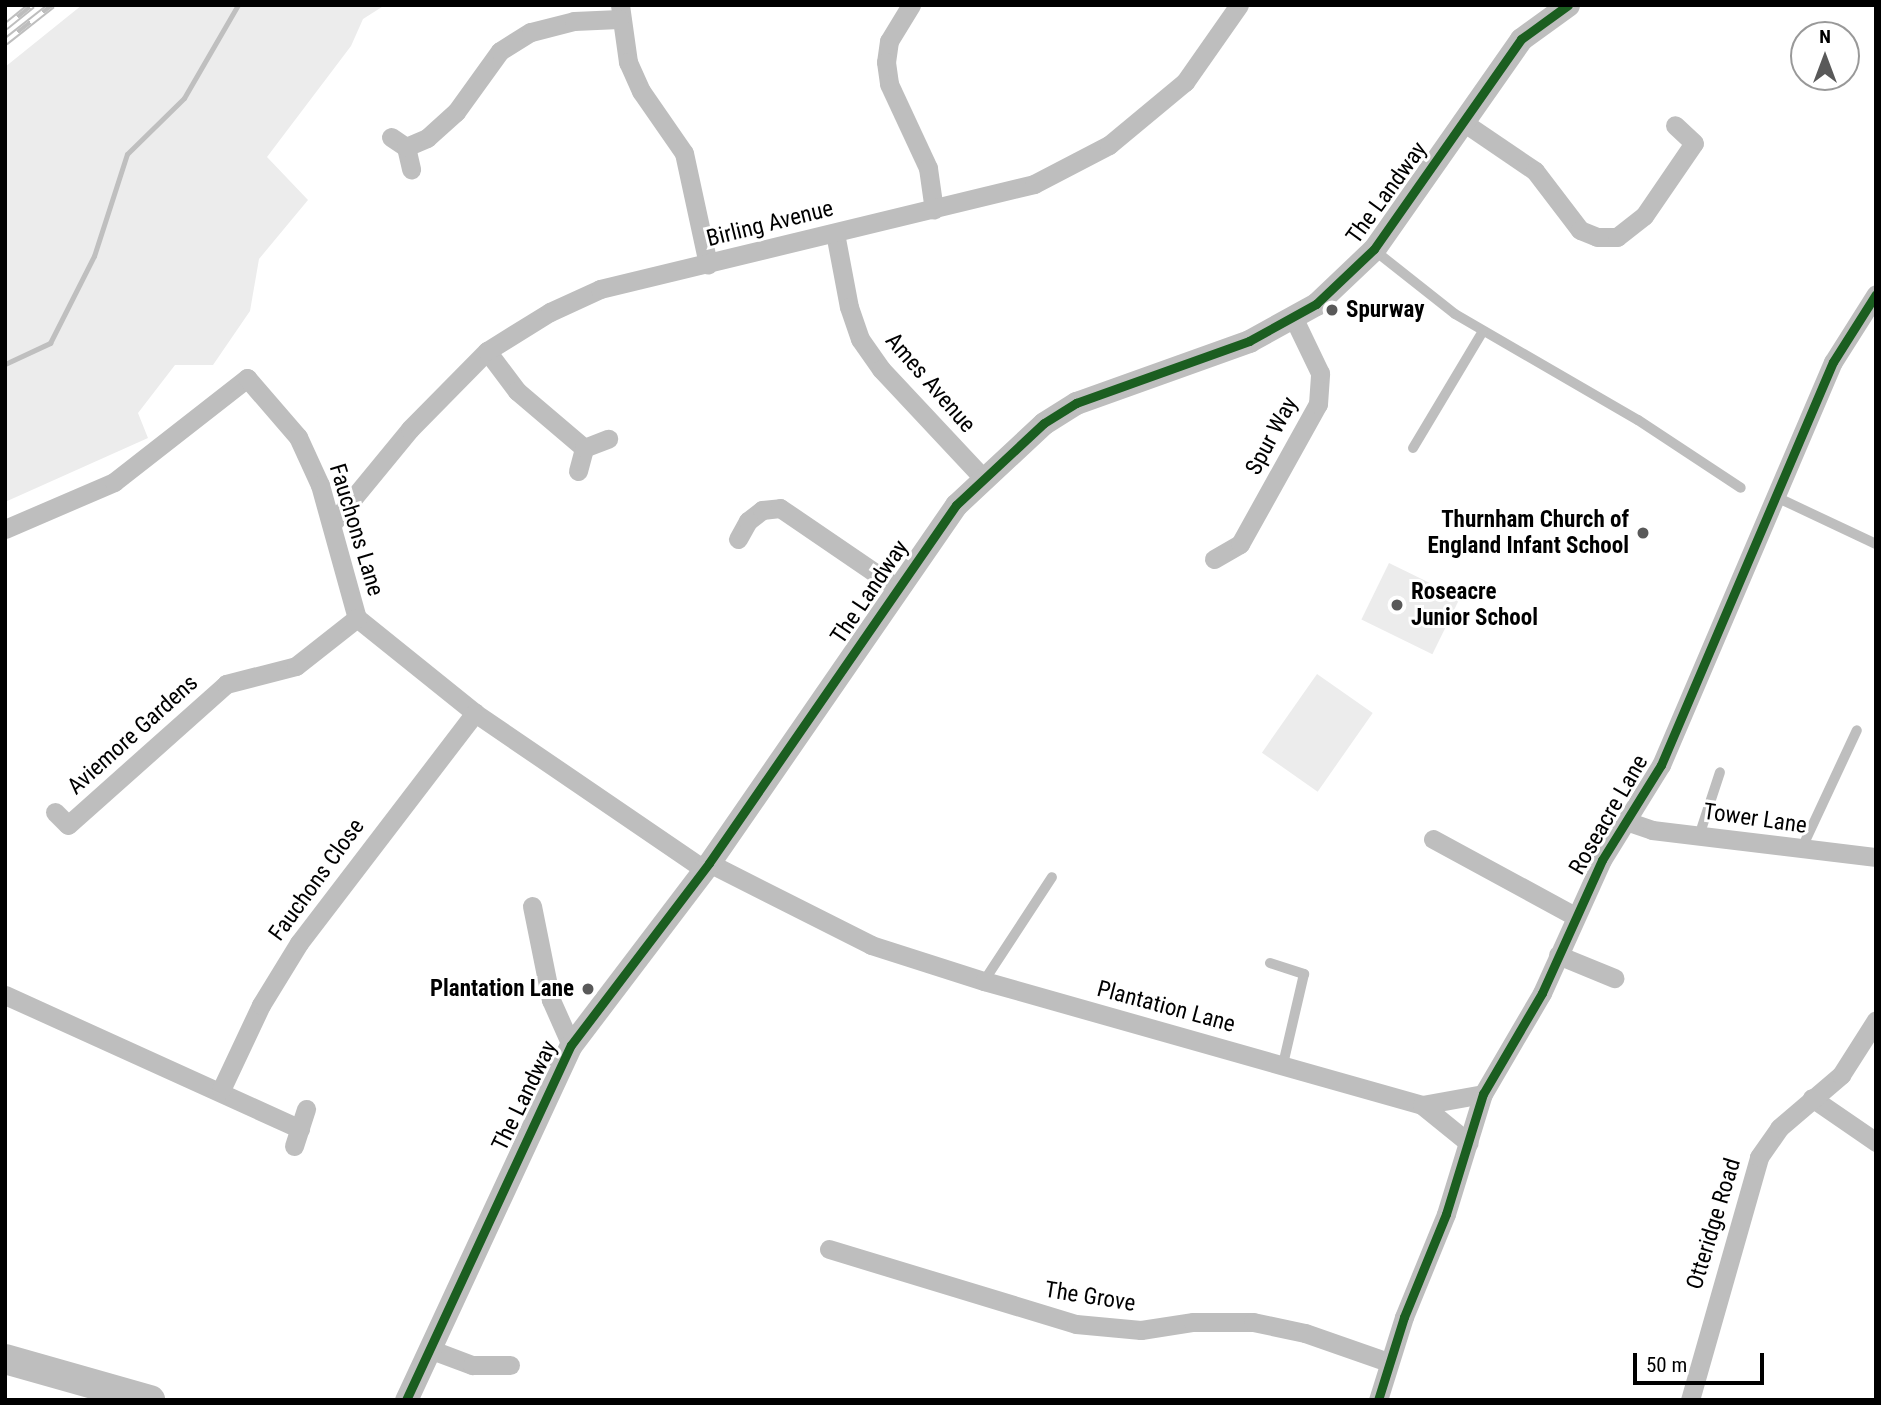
<!DOCTYPE html>
<html>
<head>
<meta charset="utf-8">
<style>
	body { margin:0 }
	#map { position:relative; width:1881px; height:1405px; overflow:hidden; background:#fff; font-family:"Roboto Condensed",sans-serif }
	div>[style] { position:absolute }
	[style*='--x'] { left:calc(var(--x)*1px); top:calc(var(--y)*1px); width:calc(var(--w)*1px); rotate:calc(var(--a)*1deg) }
	.green>* { inset:0; background:#ececec; transform-origin:0 0 }
	.stream>* { height:5px; margin:-2.5px; padding:0 2.5px; transform-origin:2.5px; border-radius:2.5px; background:#bfbfbf }
	.service>* { height:10px; margin:-5px; padding:0 5px; transform-origin:5px; border-radius:5px; background:#bebebe }
	.minor>* { height:19px; margin:-9.5px; padding:0 9.5px; transform-origin:9.5px; border-radius:9.5px; background:#bebebe }
	.tertiary>* { height:23px; margin:-11.5px; padding:0 11.5px; transform-origin:11.5px; border-radius:11.5px; background:#bebebe }
	.primary>* { height:30px; margin:-15px; padding:0 15px; transform-origin:15px; border-radius:15px; background:#bebebe }
	.rail>* { height:8px; margin-top:-4px; transform-origin:0; background:repeating-linear-gradient(90deg,#fff 0 16px,#bebebe 0 32px); box-sizing:border-box; border-block:2px solid #bebebe }
	.cycleway>* { height:9px; margin:-4.5px; padding:0 4.5px; transform-origin:4.5px; border-radius:4.5px; background:#1b5e20 }
	.dots>* { width:19px; height:19px; translate:-50% -50%; box-sizing:border-box; border:4px solid #fff; border-radius:50% }
	span { translate:-50% -50%; white-space:nowrap; text-align:center; line-height:1.15; -webkit-text-stroke:6px #fff; paint-order:stroke }
	.street-label { font-size:23px; color:#000 }
	.poi-label { font-size:23px; color:#000; font-weight:700 }
	.left { translate:0 -50%; text-align:left }
	.right { translate:-100% -50%; text-align:right }
	.frame { position:absolute; inset:0; border:7px solid #000; pointer-events:none }
	.north { position:absolute; left:1790px; top:21px; width:70px; height:70px; box-sizing:border-box; background:#fff; border:2px solid #999; border-radius:50%; rotate:0deg; font-size:19px; font-weight:700; line-height:28px; text-align:center; color:#000 }
	.north::after { content:''; display:block; margin:auto; width:24px; height:32px; background:#595959; clip-path:polygon(50% 0,100% 100%,50% 72%,0 100%) }
	.scale { position:absolute; left:1633px; top:1353px; width:131px; height:32px; box-sizing:border-box; border:4px solid #000; border-top:0; padding-left:9px; font-size:21px; line-height:24px; white-space:nowrap; color:#000; -webkit-text-stroke:5px #fff; paint-order:stroke }
</style>
</head>
<body>
<div id="map">
	<div class="green">
		<div style="clip-path:polygon(82px 5px,385px 5px,363px 19px,351px 46px,267px 157px,308px 200px,259px 259px,250px 311px,213px 365px,175px 365px,138px 413px,148px 438px,5px 502px,5px 67px)"></div>
		<div style="left:1389px;top:563px;width:79px;height:63px;rotate:26deg"></div>
		<div style="left:1317px;top:674px;width:68px;height:96px;rotate:35deg"></div>
	</div>
	<div class="stream">
		<div style="--x:5;--y:364;--w:50;--a:-25"></div>
		<div style="--x:50;--y:343;--w:97;--a:-63.2"></div>
		<div style="--x:94;--y:256;--w:107;--a:-72.1"></div>
		<div style="--x:127;--y:154;--w:80;--a:-44.5"></div>
		<div style="--x:184;--y:98;--w:108;--a:-59.9"></div>
	</div>
	<div class="service">
		<div style="--x:1374;--y:250;--w:103;--a:38.3"></div>
		<div style="--x:1455;--y:314;--w:211;--a:30.1"></div>
		<div style="--x:1638;--y:420;--w:123;--a:33.4"></div>
		<div style="--x:1413;--y:448;--w:136;--a:-59.1"></div>
		<div style="--x:1774;--y:496;--w:113;--a:25.2"></div>
		<div style="--x:1699;--y:836;--w:67;--a:-71.8"></div>
		<div style="--x:1801;--y:850;--w:132;--a:-65"></div>
		<div style="--x:1270;--y:963;--w:36;--a:18"></div>
		<div style="--x:1304;--y:974;--w:92;--a:103.1"></div>
		<div style="--x:984;--y:981;--w:124;--a:-56.8"></div>
	</div>
	<div class="minor">
		<div style="--x:620;--y:5;--w:58;--a:82"></div>
		<div style="--x:628;--y:62;--w:32;--a:66"></div>
		<div style="--x:641;--y:91;--w:75;--a:55.3"></div>
		<div style="--x:684;--y:153;--w:114;--a:77.8"></div>
		<div style="--x:911;--y:5;--w:42;--a:121.4"></div>
		<div style="--x:889;--y:41;--w:21;--a:98"></div>
		<div style="--x:886;--y:62;--w:22;--a:82"></div>
		<div style="--x:889;--y:84;--w:93;--a:65.1"></div>
		<div style="--x:928;--y:168;--w:42;--a:81.9"></div>
		<div style="--x:1463;--y:122;--w:87;--a:34.2"></div>
		<div style="--x:1535;--y:171;--w:74;--a:52.7"></div>
		<div style="--x:1580;--y:230;--w:18;--a:22"></div>
		<div style="--x:1597;--y:237;--w:20;--a:0"></div>
		<div style="--x:1617;--y:237;--w:34;--a:-38"></div>
		<div style="--x:1644;--y:216;--w:88;--a:-55.6"></div>
		<div style="--x:1694;--y:143;--w:26;--a:-137"></div>
		<div style="--x:391;--y:137;--w:18;--a:34"></div>
		<div style="--x:406;--y:147;--w:23;--a:77"></div>
		<div style="--x:406;--y:147;--w:23;--a:-23"></div>
		<div style="--x:427;--y:138;--w:39;--a:-42"></div>
		<div style="--x:456;--y:112;--w:75;--a:-54.2"></div>
		<div style="--x:500;--y:51;--w:36;--a:-32"></div>
		<div style="--x:531;--y:32;--w:44;--a:-14.3"></div>
		<div style="--x:574;--y:21;--w:45;--a:-2.5"></div>
		<div style="--x:835;--y:233;--w:75;--a:79.3"></div>
		<div style="--x:849;--y:307;--w:34;--a:71"></div>
		<div style="--x:860;--y:339;--w:37;--a:55"></div>
		<div style="--x:881;--y:369;--w:148;--a:46.9"></div>
		<div style="--x:487;--y:351;--w:50;--a:53.1"></div>
		<div style="--x:517;--y:391;--w:88;--a:40.4"></div>
		<div style="--x:578;--y:471;--w:24;--a:-75"></div>
		<div style="--x:584;--y:448;--w:26;--a:-21"></div>
		<div style="--x:332;--y:524;--w:123;--a:-50.6"></div>
		<div style="--x:410;--y:429;--w:110;--a:-45.4"></div>
		<div style="--x:487;--y:351;--w:74;--a:-31.8"></div>
		<div style="--x:550;--y:312;--w:55;--a:-24.7"></div>
		<div style="--x:600;--y:289;--w:447;--a:-13.6"></div>
		<div style="--x:1034;--y:184;--w:85;--a:-27.5"></div>
		<div style="--x:1109;--y:145;--w:99;--a:-39.7"></div>
		<div style="--x:1185;--y:82;--w:94;--a:-55"></div>
		<div style="--x:5;--y:529;--w:119;--a:-23.3"></div>
		<div style="--x:114;--y:482;--w:169;--a:-38"></div>
		<div style="--x:247;--y:378;--w:78;--a:49.2"></div>
		<div style="--x:298;--y:437;--w:53;--a:65.4"></div>
		<div style="--x:320;--y:485;--w:138;--a:74.5"></div>
		<div style="--x:357;--y:618;--w:151;--a:38.8"></div>
		<div style="--x:475;--y:713;--w:277;--a:34.3"></div>
		<div style="--x:738;--y:539;--w:21;--a:-61"></div>
		<div style="--x:748;--y:521;--w:18;--a:-38"></div>
		<div style="--x:762;--y:510;--w:18;--a:-6"></div>
		<div style="--x:780;--y:508;--w:140;--a:34.3"></div>
		<div style="--x:1214;--y:559;--w:30;--a:-30"></div>
		<div style="--x:1240;--y:544;--w:160;--a:-60.9"></div>
		<div style="--x:1318;--y:404;--w:31;--a:-86"></div>
		<div style="--x:1320;--y:373;--w:60;--a:-115.7"></div>
		<div style="--x:55;--y:812;--w:18;--a:45"></div>
		<div style="--x:68;--y:825;--w:212;--a:-41.7"></div>
		<div style="--x:226;--y:684;--w:72;--a:-14.4"></div>
		<div style="--x:296;--y:666;--w:78;--a:-38.2"></div>
		<div style="--x:1629;--y:822;--w:24;--a:19"></div>
		<div style="--x:1652;--y:830;--w:226;--a:6.9"></div>
		<div style="--x:1433;--y:839;--w:162;--a:28.5"></div>
		<div style="--x:709;--y:863;--w:182;--a:26.8"></div>
		<div style="--x:871;--y:945;--w:119;--a:17.7"></div>
		<div style="--x:984;--y:981;--w:455;--a:15.8"></div>
		<div style="--x:1422;--y:1105;--w:62;--a:-10.2"></div>
		<div style="--x:532;--y:906;--w:96;--a:78.6"></div>
		<div style="--x:551;--y:1000;--w:49;--a:66"></div>
		<div style="--x:1558;--y:955;--w:61;--a:22.3"></div>
		<div style="--x:5;--y:995;--w:324;--a:24.4"></div>
		<div style="--x:221;--y:1090;--w:94;--a:-64.8"></div>
		<div style="--x:261;--y:1005;--w:73;--a:-58.5"></div>
		<div style="--x:299;--y:943;--w:290;--a:-52.6"></div>
		<div style="--x:1812;--y:1098;--w:78;--a:34.5"></div>
		<div style="--x:1422;--y:1105;--w:60;--a:39"></div>
		<div style="--x:294;--y:1146;--w:39;--a:-72"></div>
		<div style="--x:829;--y:1249;--w:258;--a:16.9"></div>
		<div style="--x:1076;--y:1324;--w:65;--a:5.3"></div>
		<div style="--x:1141;--y:1330;--w:53;--a:-8.7"></div>
		<div style="--x:1193;--y:1322;--w:60;--a:0"></div>
		<div style="--x:1253;--y:1322;--w:53;--a:11.9"></div>
		<div style="--x:1305;--y:1333;--w:88;--a:19.3"></div>
		<div style="--x:432;--y:1350;--w:43;--a:20.6"></div>
		<div style="--x:472;--y:1365;--w:38;--a:0"></div>
		<div style="--x:1378;--y:1400;--w:87;--a:-72.6"></div>
		<div style="--x:1404;--y:1317;--w:111;--a:-67.8"></div>
		<div style="--x:1446;--y:1214;--w:126;--a:-72.9"></div>
		<div style="--x:1483;--y:1094;--w:117;--a:-59.7"></div>
		<div style="--x:1542;--y:993;--w:146;--a:-65.7"></div>
		<div style="--x:1602;--y:860;--w:112;--a:-58.2"></div>
		<div style="--x:1661;--y:765;--w:438;--a:-66.9"></div>
		<div style="--x:1833;--y:362;--w:80;--a:-57.7"></div>
		<div style="--x:1690;--y:1400;--w:253;--a:-74.1"></div>
		<div style="--x:1759;--y:1157;--w:35;--a:-55"></div>
		<div style="--x:1779;--y:1128;--w:82;--a:-40.5"></div>
		<div style="--x:1841;--y:1075;--w:65;--a:-57.5"></div>
	</div>
	<div class="tertiary">
		<div style="--x:406;--y:1400;--w:391;--a:-65.1"></div>
		<div style="--x:571;--y:1045;--w:228;--a:-52.8"></div>
		<div style="--x:709;--y:863;--w:435;--a:-55.4"></div>
		<div style="--x:956;--y:505;--w:120;--a:-43"></div>
		<div style="--x:1044;--y:423;--w:38;--a:-32"></div>
		<div style="--x:1076;--y:403;--w:184;--a:-19.7"></div>
		<div style="--x:1249;--y:341;--w:77;--a:-28.9"></div>
		<div style="--x:1316;--y:304;--w:80;--a:-43.5"></div>
		<div style="--x:1374;--y:249;--w:256;--a:-55"></div>
		<div style="--x:1521;--y:39;--w:58;--a:-35.9"></div>
	</div>
	<div class="primary">
		<div style="--x:5;--y:1359;--w:151;--a:15.8"></div>
	</div>
	<div class="rail">
		<div style="--x:5;--y:27;--w:35;--a:-39"></div>
		<div style="--x:5;--y:42;--w:60;--a:-38.2"></div>
	</div>
	<div class="cycleway">
		<div style="--x:406;--y:1400;--w:391;--a:-65.1"></div>
		<div style="--x:571;--y:1045;--w:228;--a:-52.8"></div>
		<div style="--x:709;--y:863;--w:435;--a:-55.4"></div>
		<div style="--x:956;--y:505;--w:120;--a:-43"></div>
		<div style="--x:1044;--y:423;--w:38;--a:-32"></div>
		<div style="--x:1076;--y:403;--w:184;--a:-19.7"></div>
		<div style="--x:1249;--y:341;--w:77;--a:-28.9"></div>
		<div style="--x:1316;--y:304;--w:80;--a:-43.5"></div>
		<div style="--x:1374;--y:249;--w:256;--a:-55"></div>
		<div style="--x:1521;--y:39;--w:58;--a:-35.9"></div>
		<div style="--x:1378;--y:1400;--w:87;--a:-72.6"></div>
		<div style="--x:1404;--y:1317;--w:111;--a:-67.8"></div>
		<div style="--x:1446;--y:1214;--w:126;--a:-72.9"></div>
		<div style="--x:1483;--y:1094;--w:117;--a:-59.7"></div>
		<div style="--x:1542;--y:993;--w:146;--a:-65.7"></div>
		<div style="--x:1602;--y:860;--w:112;--a:-58.2"></div>
		<div style="--x:1661;--y:765;--w:438;--a:-66.9"></div>
		<div style="--x:1833;--y:362;--w:80;--a:-57.7"></div>
	</div>
	<div class="dots">
		<div style="left:1332px;top:310px;background:#595959"></div>
		<div style="left:1643px;top:533px;background:#595959"></div>
		<div style="left:1397px;top:605px;background:#595959"></div>
		<div style="left:588px;top:989px;background:#595959"></div>
	</div>
	<div class="street-label">
		<span style="left:1387px;top:193px;rotate:-54deg">The Landway</span>
		<span style="left:770px;top:224px;rotate:-14deg">Birling Avenue</span>
		<span style="left:930px;top:383px;rotate:49deg">Ames Avenue</span>
		<span style="left:1272px;top:436px;rotate:-62deg">Spur Way</span>
		<span style="left:356px;top:530px;rotate:73deg">Fauchons Lane</span>
		<span style="left:870px;top:592px;rotate:-56deg">The Landway</span>
		<span style="left:133px;top:735px;rotate:-42deg">Aviemore Gardens</span>
		<span style="left:1609px;top:815px;rotate:-60deg">Roseacre Lane</span>
		<span style="left:1755px;top:819px;rotate:8deg">Tower Lane</span>
		<span style="left:317px;top:880px;rotate:-54deg">Fauchons Close</span>
		<span style="left:1166px;top:1007px;rotate:15deg">Plantation Lane</span>
		<span style="left:525px;top:1096px;rotate:-64deg">The Landway</span>
		<span style="left:1714px;top:1224px;rotate:-73deg">Otteridge Road</span>
		<span style="left:1090px;top:1297px;rotate:9deg">The Grove</span>
	</div>
	<div class="poi-label">
		<span class="left" style="left:1346px;top:310px">Spurway</span>
		<span class="right" style="left:1629px;top:533px">Thurnham Church of<br>England Infant School</span>
		<span class="left" style="left:1411px;top:605px">Roseacre<br>Junior School</span>
		<span class="right" style="left:574px;top:989px">Plantation Lane</span>
	</div>
	<div class="frame"></div>
	<div class="north">N</div>
	<div class="scale">50 m</div>
</div>
</body>
</html>
